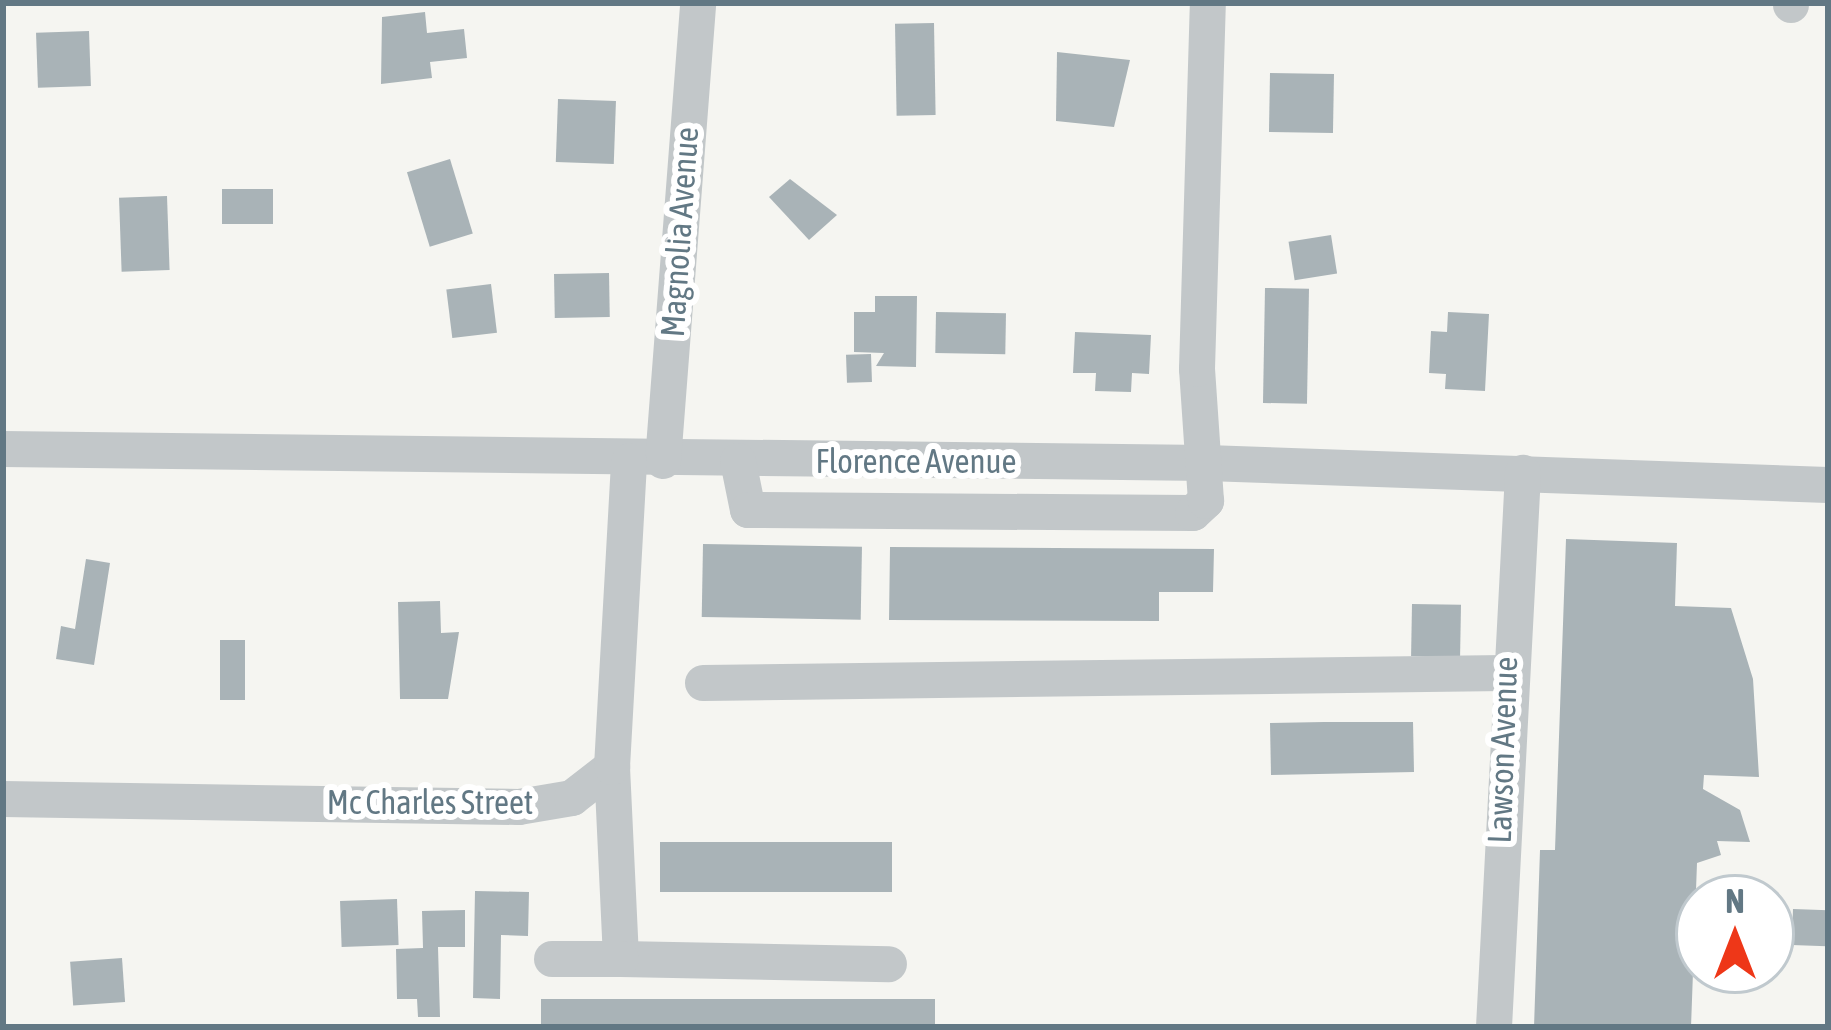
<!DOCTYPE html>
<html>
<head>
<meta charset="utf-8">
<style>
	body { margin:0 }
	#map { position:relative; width:1831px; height:1030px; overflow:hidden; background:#f5f5f1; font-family:"Asap Condensed",sans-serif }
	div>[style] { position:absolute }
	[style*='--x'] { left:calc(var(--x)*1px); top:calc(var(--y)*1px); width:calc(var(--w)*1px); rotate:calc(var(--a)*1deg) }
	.building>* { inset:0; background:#a9b3b7; transform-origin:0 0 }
	.minor>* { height:36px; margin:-18px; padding:0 18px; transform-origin:18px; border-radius:18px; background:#c2c7c9 }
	span { translate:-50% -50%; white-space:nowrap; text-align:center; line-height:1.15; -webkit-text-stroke:12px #fff; paint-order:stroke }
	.street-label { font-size:33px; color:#627884 }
	.frame { position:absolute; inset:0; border:6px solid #627884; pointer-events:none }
	.north { position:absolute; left:1675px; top:874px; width:120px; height:120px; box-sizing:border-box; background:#fff; border:3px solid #c0c9ce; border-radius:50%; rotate:0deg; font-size:33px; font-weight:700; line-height:48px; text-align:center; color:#627884 }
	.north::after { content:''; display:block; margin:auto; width:42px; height:54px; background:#ee3718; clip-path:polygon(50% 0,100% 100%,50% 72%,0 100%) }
</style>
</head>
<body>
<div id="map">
	<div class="building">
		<div style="clip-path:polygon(425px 12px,427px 33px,464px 29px,467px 58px,430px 62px,432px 78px,381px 84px,382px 17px)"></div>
		<div style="left:934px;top:23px;width:92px;height:39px;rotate:89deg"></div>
		<div style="left:89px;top:31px;width:55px;height:53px;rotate:88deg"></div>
		<div style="clip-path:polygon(1057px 52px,1130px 60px,1114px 127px,1056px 121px)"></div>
		<div style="left:1270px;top:73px;width:64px;height:59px;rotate:1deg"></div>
		<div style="left:558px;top:99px;width:58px;height:63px;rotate:2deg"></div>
		<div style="left:450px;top:159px;width:78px;height:45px;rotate:73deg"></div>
		<div style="clip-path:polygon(790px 179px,837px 215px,809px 240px,769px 197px)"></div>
		<div style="left:273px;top:189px;width:35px;height:51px;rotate:90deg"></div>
		<div style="left:167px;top:196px;width:74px;height:48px;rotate:88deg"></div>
		<div style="left:1331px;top:235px;width:39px;height:43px;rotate:81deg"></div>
		<div style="left:609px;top:273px;width:44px;height:55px;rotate:89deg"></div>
		<div style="left:491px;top:284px;width:49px;height:45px;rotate:83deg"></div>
		<div style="left:1265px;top:288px;width:44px;height:115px;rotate:1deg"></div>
		<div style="clip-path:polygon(875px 296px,917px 296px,916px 367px,876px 366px,884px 353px,854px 352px,854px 312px,875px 312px)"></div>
		<div style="left:936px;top:312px;width:70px;height:41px;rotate:1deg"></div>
		<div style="clip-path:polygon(1448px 312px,1489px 314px,1485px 391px,1445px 389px,1446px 374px,1429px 373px,1431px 331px,1447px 332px)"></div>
		<div style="clip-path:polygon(1075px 332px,1151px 335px,1149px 374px,1132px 373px,1131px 392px,1095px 391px,1096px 373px,1073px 373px)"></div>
		<div style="left:871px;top:354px;width:28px;height:25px;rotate:88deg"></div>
		<div style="clip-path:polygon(1566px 539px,1677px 543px,1675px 606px,1731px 608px,1753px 679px,1759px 777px,1704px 775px,1703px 789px,1740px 810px,1750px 842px,1717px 841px,1721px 855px,1697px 863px,1691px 1027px,1534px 1027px,1540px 850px,1555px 850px)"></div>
		<div style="left:703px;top:544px;width:159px;height:73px;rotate:1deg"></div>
		<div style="clip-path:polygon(890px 547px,1214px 549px,1213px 592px,1159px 592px,1159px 621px,889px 620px)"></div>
		<div style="clip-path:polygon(86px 559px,110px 563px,94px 665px,56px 659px,61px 626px,75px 629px)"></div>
		<div style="clip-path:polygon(440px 601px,441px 633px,459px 632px,448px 699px,400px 699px,398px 602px)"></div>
		<div style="left:1412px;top:604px;width:49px;height:52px;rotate:1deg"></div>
		<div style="left:220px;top:640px;width:25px;height:60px"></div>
		<div style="clip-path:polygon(1324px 722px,1413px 722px,1414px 772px,1271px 775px,1270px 723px)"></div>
		<div style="left:892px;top:842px;width:50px;height:232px;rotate:90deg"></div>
		<div style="clip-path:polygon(475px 891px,529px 892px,528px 936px,501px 935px,500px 999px,473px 998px)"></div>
		<div style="left:397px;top:899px;width:46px;height:57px;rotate:88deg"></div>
		<div style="left:1793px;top:909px;width:35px;height:36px;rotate:2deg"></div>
		<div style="clip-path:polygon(465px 910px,465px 947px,438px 947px,440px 1017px,418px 1017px,417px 999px,397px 999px,396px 949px,423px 948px,422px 911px)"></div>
		<div style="left:1771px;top:913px;width:12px;height:32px"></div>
		<div style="left:122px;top:958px;width:44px;height:52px;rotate:86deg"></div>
		<div style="left:935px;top:999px;width:28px;height:394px;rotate:90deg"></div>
	</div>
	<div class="minor">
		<div style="--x:1791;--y:5;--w:2;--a:-90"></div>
		<div style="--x:3;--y:449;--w:1204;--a:0.67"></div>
		<div style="--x:1207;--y:463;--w:621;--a:2.03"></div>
		<div style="--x:663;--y:461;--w:459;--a:-85.6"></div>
		<div style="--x:738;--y:461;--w:50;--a:78.5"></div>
		<div style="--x:748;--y:510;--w:445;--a:0.4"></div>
		<div style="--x:1193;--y:513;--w:18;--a:-43"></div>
		<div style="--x:1206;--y:501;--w:132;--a:-93.9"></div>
		<div style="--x:1197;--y:369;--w:366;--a:-88.3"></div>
		<div style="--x:703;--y:683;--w:802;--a:-0.71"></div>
		<div style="--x:612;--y:767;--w:192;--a:87.3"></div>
		<div style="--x:621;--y:959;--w:268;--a:1.1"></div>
		<div style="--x:3;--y:799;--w:516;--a:0.89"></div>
		<div style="--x:519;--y:807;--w:54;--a:-9.6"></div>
		<div style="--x:572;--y:798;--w:51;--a:-37.8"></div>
		<div style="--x:612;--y:767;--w:306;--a:-86.8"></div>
		<div style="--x:552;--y:959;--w:69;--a:0"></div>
		<div style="--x:1494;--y:1027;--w:555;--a:-87"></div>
	</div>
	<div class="street-label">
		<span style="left:680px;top:232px;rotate:-86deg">Magnolia Avenue</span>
		<span style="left:916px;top:462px">Florence Avenue</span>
		<span style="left:1503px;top:750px;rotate:-88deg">Lawson Avenue</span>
		<span style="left:430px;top:803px">Mc Charles Street</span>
	</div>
	<div class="frame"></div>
	<div class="north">N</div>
</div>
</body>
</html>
